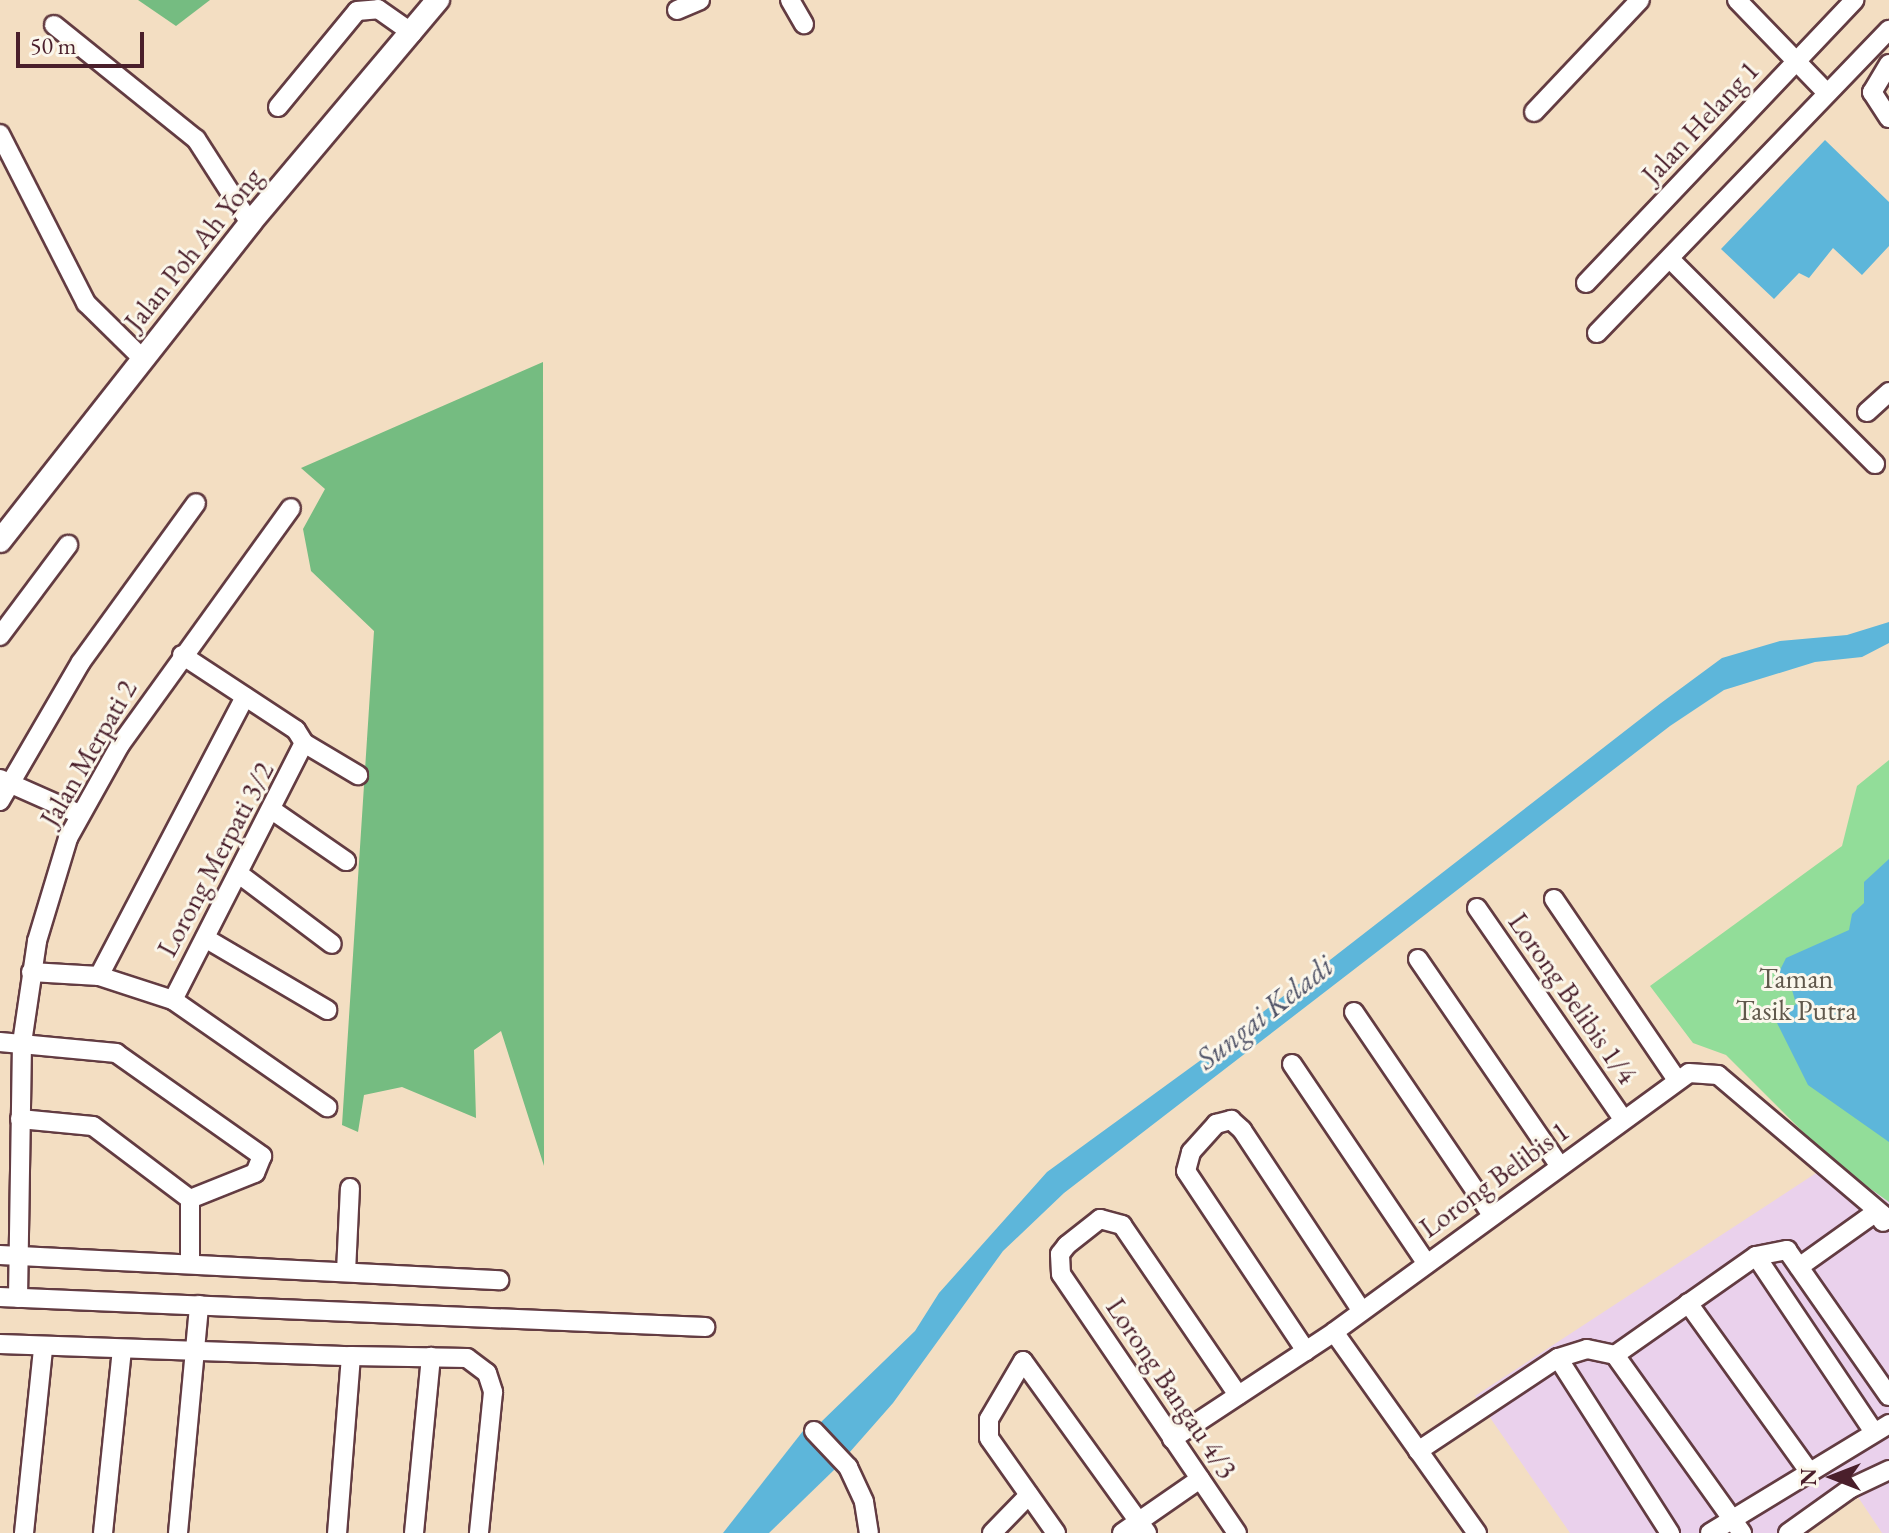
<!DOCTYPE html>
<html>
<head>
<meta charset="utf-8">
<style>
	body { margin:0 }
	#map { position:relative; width:1889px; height:1533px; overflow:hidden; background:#f3dec2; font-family:"EB Garamond",serif }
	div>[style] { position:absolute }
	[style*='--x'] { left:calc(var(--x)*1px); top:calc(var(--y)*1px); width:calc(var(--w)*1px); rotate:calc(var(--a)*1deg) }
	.built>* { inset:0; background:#ead1ec }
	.green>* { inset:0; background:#92dd99 }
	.forest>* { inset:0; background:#75bc81 }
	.water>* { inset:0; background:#5db6da }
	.roads { filter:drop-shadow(2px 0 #633c42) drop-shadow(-2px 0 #633c42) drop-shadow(0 2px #633c42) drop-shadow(0 -2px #633c42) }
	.minor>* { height:18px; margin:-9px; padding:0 9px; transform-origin:9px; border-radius:9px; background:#fff }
	.major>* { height:22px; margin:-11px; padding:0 11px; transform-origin:11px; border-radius:11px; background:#fff }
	span { translate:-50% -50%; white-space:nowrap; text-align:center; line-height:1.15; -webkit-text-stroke:6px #fbf7ec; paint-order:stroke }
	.street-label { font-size:28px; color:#4a1f2b }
	.park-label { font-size:28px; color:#60584c }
	.water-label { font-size:30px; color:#515468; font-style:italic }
	.north { position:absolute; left:1793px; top:1437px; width:80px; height:80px; -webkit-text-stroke:6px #fbf7ec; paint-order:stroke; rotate:270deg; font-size:22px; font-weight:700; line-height:32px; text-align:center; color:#4a1f2b }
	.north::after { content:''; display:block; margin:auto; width:28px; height:36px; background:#4a1f2b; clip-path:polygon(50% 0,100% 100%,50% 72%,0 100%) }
	.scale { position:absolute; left:16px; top:32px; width:128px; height:36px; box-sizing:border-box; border:4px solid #4a1f2b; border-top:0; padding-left:10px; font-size:24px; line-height:28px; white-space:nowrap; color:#4a1f2b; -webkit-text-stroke:6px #fbf7ec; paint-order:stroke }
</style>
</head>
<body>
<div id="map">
	<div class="built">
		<div style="clip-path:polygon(1833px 1162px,1889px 1202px,1889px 1533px,1882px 1533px,1846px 1479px,1777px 1533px,1570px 1533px,1475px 1396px)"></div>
	</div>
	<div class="green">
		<div style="clip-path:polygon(1889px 760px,1889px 1202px,1833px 1162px,1726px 1055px,1693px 1043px,1650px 986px,1842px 846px,1857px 786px)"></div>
	</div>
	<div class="forest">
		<div style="clip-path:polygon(138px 0,210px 0,176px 26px)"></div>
		<div style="clip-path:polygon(543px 362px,544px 1166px,501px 1031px,474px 1050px,476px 1118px,402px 1087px,364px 1095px,358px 1132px,342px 1125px,374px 631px,311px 571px,303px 529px,325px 489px,301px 468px)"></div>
	</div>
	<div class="water">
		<div style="clip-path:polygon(1825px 140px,1889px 202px,1889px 246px,1862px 275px,1833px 248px,1809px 278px,1799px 273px,1774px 299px,1721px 249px)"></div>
		<div style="clip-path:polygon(1889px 622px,1889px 643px,1862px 657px,1815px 662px,1724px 690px,1670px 726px,1064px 1193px,1003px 1251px,893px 1403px,849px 1453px,821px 1422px,915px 1331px,939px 1293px,1047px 1172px,1205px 1057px,1661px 703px,1722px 658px,1780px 641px,1847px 635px)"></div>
		<div style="clip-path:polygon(1889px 859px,1889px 1142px,1808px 1085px,1777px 1023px,1796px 1004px,1789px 979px,1779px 972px,1786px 958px,1849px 930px,1852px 914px,1864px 903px,1864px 882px)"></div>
		<div style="clip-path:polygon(803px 1431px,835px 1469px,769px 1533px,723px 1533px)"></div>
	</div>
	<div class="roads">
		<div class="minor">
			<div style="--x:790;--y:0;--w:28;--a:60"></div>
			<div style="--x:1737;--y:0;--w:129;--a:45.9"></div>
			<div style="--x:677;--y:10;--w:25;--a:-23"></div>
			<div style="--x:54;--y:25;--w:182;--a:38.8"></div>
			<div style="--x:196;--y:139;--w:100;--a:57.3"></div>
			<div style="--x:1889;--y:64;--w:33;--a:121"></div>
			<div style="--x:1872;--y:92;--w:31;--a:57"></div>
			<div style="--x:278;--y:107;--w:124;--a:-50.5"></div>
			<div style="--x:357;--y:11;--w:21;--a:-5"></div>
			<div style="--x:378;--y:9;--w:42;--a:35.2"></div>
			<div style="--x:1534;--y:112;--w:154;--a:-46.6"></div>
			<div style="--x:0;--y:134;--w:190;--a:63"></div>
			<div style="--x:86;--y:303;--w:80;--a:44.5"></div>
			<div style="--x:1670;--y:259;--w:290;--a:45"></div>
			<div style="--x:1586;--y:283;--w:390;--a:-46.5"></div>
			<div style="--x:1597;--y:333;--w:421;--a:-46.1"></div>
			<div style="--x:1867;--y:412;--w:30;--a:-42"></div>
			<div style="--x:0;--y:636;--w:114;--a:-53.2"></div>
			<div style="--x:182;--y:655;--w:136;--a:33.3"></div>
			<div style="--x:296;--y:730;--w:15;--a:58"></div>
			<div style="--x:304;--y:743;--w:63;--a:30.7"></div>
			<div style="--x:0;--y:779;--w:86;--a:23.9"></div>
			<div style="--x:0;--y:801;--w:161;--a:-59.8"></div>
			<div style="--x:81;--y:662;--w:196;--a:-54.1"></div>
			<div style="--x:272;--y:810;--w:90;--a:34.6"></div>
			<div style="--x:239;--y:874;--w:116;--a:37"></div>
			<div style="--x:1554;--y:899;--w:219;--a:55.8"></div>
			<div style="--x:1477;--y:908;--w:257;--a:55.3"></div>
			<div style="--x:205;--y:938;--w:142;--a:30.5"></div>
			<div style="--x:1418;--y:959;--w:251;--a:55.6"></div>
			<div style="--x:31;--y:972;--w:68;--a:3.4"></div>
			<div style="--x:99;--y:976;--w:78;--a:18"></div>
			<div style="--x:173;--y:1000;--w:188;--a:34.8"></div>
			<div style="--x:99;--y:976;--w:315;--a:-62.4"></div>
			<div style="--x:173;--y:1000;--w:288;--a:-63"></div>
			<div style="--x:1354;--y:1012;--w:245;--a:55.8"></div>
			<div style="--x:0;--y:1042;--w:117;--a:5.4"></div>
			<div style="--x:116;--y:1053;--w:179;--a:35.2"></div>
			<div style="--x:262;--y:1156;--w:18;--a:112"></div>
			<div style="--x:255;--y:1173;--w:70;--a:158.2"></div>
			<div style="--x:1292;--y:1064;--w:241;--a:56"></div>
			<div style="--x:20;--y:1119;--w:73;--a:5.5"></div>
			<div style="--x:93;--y:1126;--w:121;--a:37"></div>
			<div style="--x:190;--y:1199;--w:65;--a:90"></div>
			<div style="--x:0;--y:1255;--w:500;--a:2.9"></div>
			<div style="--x:1756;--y:1256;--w:208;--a:56.2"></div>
			<div style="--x:1799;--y:1267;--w:95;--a:-35.5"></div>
			<div style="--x:1876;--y:1212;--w:12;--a:55"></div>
			<div style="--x:346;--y:1272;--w:84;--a:-87.3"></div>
			<div style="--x:0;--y:1297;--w:706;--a:2.44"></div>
			<div style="--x:18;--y:1298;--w:255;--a:-89.1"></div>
			<div style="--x:22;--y:1043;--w:103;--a:-81.6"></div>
			<div style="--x:37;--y:941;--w:108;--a:-73.2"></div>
			<div style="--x:68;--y:838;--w:107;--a:-60.8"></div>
			<div style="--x:120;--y:745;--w:292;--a:-54.2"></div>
			<div style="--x:1688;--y:1303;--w:206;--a:54.3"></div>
			<div style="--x:1334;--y:1332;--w:247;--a:54.6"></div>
			<div style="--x:0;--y:1344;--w:351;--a:2"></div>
			<div style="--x:351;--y:1356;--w:178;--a:94.5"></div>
			<div style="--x:1306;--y:1351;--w:216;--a:-123.7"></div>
			<div style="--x:1186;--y:1171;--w:20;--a:-75"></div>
			<div style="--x:1191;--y:1152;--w:38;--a:-48"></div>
			<div style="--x:1216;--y:1124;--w:16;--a:-15"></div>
			<div style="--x:1231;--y:1120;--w:15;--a:42"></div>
			<div style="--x:1242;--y:1130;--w:217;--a:56.5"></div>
			<div style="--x:1615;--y:1355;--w:219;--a:54.5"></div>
			<div style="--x:351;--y:1356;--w:116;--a:1"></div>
			<div style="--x:467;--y:1358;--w:25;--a:37"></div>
			<div style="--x:487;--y:1373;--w:20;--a:72"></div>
			<div style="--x:493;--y:1392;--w:142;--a:95.7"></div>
			<div style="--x:1558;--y:1358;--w:208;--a:57.4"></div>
			<div style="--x:814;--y:1431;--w:50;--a:46.6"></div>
			<div style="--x:848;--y:1467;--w:38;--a:65"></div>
			<div style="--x:864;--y:1502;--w:31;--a:81"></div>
			<div style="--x:1172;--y:1439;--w:194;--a:-33.4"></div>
			<div style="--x:1334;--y:1332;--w:439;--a:-36.1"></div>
			<div style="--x:1689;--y:1073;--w:29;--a:4"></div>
			<div style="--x:1718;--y:1075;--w:224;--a:40.3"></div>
			<div style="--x:1418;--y:1451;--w:168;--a:-33.6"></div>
			<div style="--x:1558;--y:1358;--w:30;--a:-17"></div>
			<div style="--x:1587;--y:1349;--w:29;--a:12"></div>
			<div style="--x:1615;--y:1355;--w:172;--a:-35.1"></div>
			<div style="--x:1756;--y:1256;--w:32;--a:-11"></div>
			<div style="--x:1787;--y:1250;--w:178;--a:55.1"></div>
			<div style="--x:24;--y:1533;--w:186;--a:-84.1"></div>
			<div style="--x:103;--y:1533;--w:184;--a:-84.1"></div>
			<div style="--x:178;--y:1533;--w:229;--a:-84.7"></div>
			<div style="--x:414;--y:1533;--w:177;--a:-84.5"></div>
			<div style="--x:992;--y:1533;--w:53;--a:-45.8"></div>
			<div style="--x:1056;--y:1533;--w:116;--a:-125.2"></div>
			<div style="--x:989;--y:1438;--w:19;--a:-90"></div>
			<div style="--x:989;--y:1419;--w:67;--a:-59.6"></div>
			<div style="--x:1023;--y:1361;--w:212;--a:54.2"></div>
			<div style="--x:1122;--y:1533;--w:95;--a:-34.7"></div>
			<div style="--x:1237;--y:1533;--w:313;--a:-124.2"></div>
			<div style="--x:1061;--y:1274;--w:20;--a:-93"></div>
			<div style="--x:1060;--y:1254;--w:11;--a:-52"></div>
			<div style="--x:1067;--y:1245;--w:42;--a:-38.2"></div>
			<div style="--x:1100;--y:1219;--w:23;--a:15"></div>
			<div style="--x:1122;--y:1225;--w:206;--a:55.7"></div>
			<div style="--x:1710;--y:1533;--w:210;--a:-31.3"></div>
			<div style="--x:1788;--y:1533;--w:77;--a:-35.5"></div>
			<div style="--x:1851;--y:1488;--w:42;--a:-25.3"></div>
		</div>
		<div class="major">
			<div style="--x:0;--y:541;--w:405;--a:-51.8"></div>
			<div style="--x:250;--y:223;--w:292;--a:-49.9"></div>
		</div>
	</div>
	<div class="street-label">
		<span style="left:1700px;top:122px;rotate:-47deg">Jalan Helang 1</span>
		<span style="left:193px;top:249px;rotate:-51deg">Jalan Poh Ah Yong</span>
		<span style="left:88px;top:753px;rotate:-60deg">Jalan Merpati 2</span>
		<span style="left:215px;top:859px;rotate:-62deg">Lorong Merpati 3/2</span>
		<span style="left:1573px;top:998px;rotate:55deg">Lorong Belibis 1/4</span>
		<span style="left:1494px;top:1179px;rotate:-36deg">Lorong Belibis 1</span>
		<span style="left:1172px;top:1388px;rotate:56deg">Lorong Bangau 4/3</span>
	</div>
	<div class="park-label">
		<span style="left:1796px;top:994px">Taman<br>Tasik Putra</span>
	</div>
	<div class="water-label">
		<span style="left:1265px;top:1013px;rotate:-38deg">Sungai Keladi</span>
	</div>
	<div class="north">N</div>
	<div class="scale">50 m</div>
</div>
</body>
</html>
